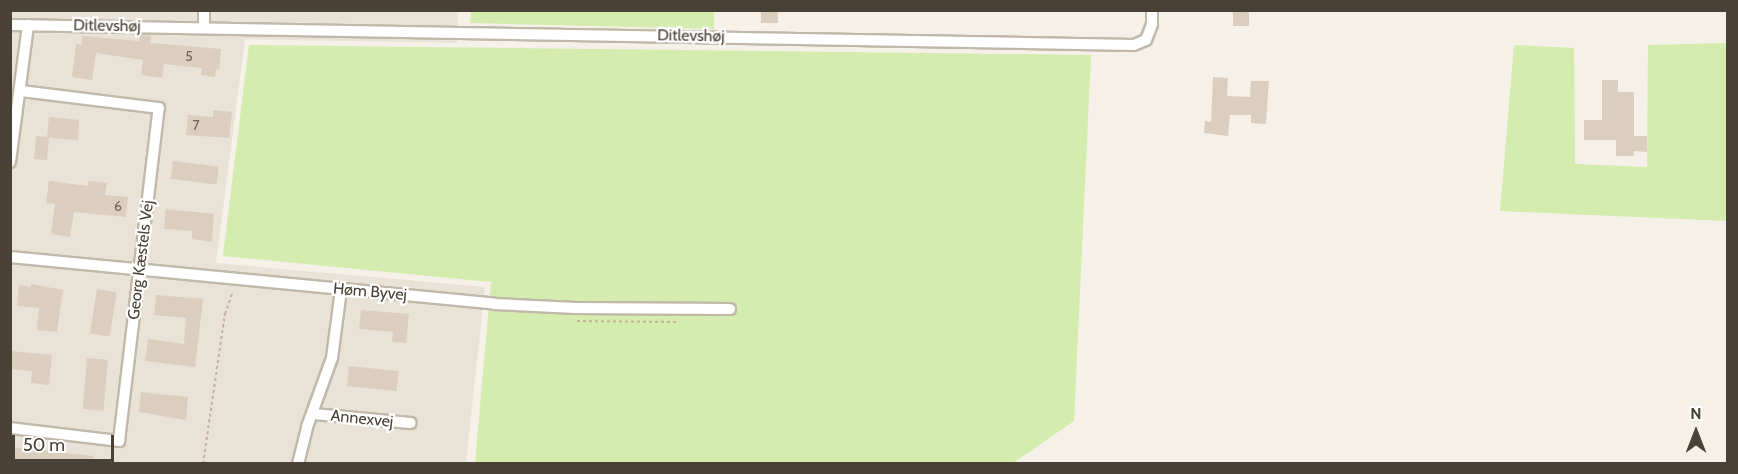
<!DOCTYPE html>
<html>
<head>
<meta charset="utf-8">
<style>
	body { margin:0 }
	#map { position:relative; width:1738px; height:474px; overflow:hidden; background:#f5f0e8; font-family:Cabin,sans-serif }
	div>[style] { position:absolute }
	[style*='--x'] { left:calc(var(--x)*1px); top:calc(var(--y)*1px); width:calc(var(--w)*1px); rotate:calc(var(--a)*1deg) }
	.residential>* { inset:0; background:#e9e2d6 }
	.green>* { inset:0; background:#d4ecae }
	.building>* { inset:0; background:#dbcebf; transform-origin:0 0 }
	.path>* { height:2px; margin-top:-1px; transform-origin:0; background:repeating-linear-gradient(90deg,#c4b39a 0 3px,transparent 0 6px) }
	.roads { filter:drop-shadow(2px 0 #c1b8aa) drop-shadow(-2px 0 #c1b8aa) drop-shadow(0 2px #c1b8aa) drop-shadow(0 -2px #c1b8aa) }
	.minor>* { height:10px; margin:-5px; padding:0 5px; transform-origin:5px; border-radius:5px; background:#fff }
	span { translate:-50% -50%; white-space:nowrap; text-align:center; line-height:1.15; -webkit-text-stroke:4.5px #fff; paint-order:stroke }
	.number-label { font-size:14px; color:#6e6458 }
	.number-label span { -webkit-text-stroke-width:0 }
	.street-label { font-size:16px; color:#494036 }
	.frame { position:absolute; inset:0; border:12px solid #494036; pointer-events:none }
	.north { position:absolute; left:1666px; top:402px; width:60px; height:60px; -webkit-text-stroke:4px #fff; paint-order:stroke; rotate:0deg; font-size:16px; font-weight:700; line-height:24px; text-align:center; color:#494036 }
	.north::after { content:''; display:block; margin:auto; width:21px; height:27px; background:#494036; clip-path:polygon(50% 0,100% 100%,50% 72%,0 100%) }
	.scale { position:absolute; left:12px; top:435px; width:102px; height:27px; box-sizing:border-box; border:3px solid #494036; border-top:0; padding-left:8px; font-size:18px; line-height:21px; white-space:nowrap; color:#494036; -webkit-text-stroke:4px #fff; paint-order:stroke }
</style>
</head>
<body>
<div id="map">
	<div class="residential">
		<div style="clip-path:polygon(10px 11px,458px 11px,457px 43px,245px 39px,216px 263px,485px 287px,466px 463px,11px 463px)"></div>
	</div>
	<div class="green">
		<div style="clip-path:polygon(471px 11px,714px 11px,714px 29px,470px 23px)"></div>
		<div style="clip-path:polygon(1727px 43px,1727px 221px,1500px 211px,1514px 45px,1574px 48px,1575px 164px,1647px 167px,1648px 45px)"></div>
		<div style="clip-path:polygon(249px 45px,1091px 55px,1074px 421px,1013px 463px,475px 463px,491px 282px,223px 256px)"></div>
	</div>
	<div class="building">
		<div style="left:761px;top:10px;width:17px;height:13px"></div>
		<div style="left:1233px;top:10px;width:16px;height:16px"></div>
		<div style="clip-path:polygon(140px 35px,151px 36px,150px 43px,221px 49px,219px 70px,216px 69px,215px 77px,201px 75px,202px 68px,164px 64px,162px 78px,141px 75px,143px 60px,96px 53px,92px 80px,72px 77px,76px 44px,82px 45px,82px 36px,139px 41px)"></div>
		<div style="clip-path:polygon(1213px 77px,1228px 78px,1227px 96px,1250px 97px,1251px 81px,1269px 81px,1266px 124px,1251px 123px,1251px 115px,1230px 115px,1228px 136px,1204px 133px,1205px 121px,1211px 122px)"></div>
		<div style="clip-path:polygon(1602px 80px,1618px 80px,1618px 92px,1634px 92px,1634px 136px,1647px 136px,1647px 152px,1634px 151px,1634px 156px,1616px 156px,1616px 140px,1584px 140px,1584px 120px,1602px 120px)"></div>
		<div style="clip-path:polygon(213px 110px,232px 112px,229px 138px,186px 135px,188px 115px,213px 117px)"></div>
		<div style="clip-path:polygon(49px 117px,79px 120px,78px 140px,49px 138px,47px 160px,34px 159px,36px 136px,47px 137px)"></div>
		<div style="left:173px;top:161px;width:46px;height:18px;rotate:7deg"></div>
		<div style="clip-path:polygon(49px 181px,88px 186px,88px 181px,107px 183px,105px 195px,128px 197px,126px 217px,74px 212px,70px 237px,51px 234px,55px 204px,46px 203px)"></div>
		<div style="clip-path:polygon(166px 209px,214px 214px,212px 242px,192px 239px,192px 231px,164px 229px)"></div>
		<div style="clip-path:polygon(31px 284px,63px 290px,57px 332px,37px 330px,39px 308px,17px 306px,19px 285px,31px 287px)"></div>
		<div style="left:97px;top:289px;width:20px;height:45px;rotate:9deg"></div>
		<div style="clip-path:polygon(156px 295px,203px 299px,195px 367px,145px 361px,148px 339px,184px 344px,186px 318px,154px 315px)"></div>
		<div style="clip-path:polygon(361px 310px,409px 314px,406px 343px,392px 342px,393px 332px,359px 329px)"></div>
		<div style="clip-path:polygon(10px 351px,52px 355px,49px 385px,31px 383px,32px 371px,10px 369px)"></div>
		<div style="left:87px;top:358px;width:21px;height:51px;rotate:5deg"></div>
		<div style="left:349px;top:366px;width:50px;height:20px;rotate:6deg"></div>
		<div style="clip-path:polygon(141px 392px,188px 397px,186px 420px,139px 412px)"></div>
		<div style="clip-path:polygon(10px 447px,94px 456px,94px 464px,10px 464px)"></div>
	</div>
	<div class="path">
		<div style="--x:577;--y:321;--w:100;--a:0.6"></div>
		<div style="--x:203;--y:464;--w:152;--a:-81.7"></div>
		<div style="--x:225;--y:314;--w:24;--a:-71"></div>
	</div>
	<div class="roads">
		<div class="minor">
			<div style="--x:10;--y:25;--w:1124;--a:1.02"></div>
			<div style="--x:1134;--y:45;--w:13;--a:-23"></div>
			<div style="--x:1146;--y:40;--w:17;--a:-69"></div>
			<div style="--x:1152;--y:24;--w:14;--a:-90"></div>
			<div style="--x:204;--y:28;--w:18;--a:-90"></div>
			<div style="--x:10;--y:162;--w:138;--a:-82.5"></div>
			<div style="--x:10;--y:257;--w:486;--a:5.5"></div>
			<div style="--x:494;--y:304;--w:82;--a:2.8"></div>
			<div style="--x:576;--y:308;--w:154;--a:0.4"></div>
			<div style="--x:314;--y:414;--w:97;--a:5.3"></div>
			<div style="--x:10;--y:428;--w:110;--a:6.8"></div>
			<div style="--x:119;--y:441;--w:335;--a:-83.2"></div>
			<div style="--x:159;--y:108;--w:140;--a:-173"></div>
			<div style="--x:298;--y:464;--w:38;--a:-76"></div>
			<div style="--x:307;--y:427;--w:73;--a:-70.1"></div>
			<div style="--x:332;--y:358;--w:69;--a:-82.5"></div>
		</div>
	</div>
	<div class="number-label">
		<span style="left:189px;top:56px">5</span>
		<span style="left:196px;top:125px">7</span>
		<span style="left:118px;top:206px">6</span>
	</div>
	<div class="street-label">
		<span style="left:107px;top:26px;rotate:1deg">Ditlevshøj</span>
		<span style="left:691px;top:36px;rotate:1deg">Ditlevshøj</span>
		<span style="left:141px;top:260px;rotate:-83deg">Georg Kæstels Vej</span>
		<span style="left:370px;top:292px;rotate:5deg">Høm Byvej</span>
		<span style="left:362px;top:419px;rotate:6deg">Annexvej</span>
	</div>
	<div class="frame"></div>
	<div class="north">N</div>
	<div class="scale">50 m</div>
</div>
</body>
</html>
